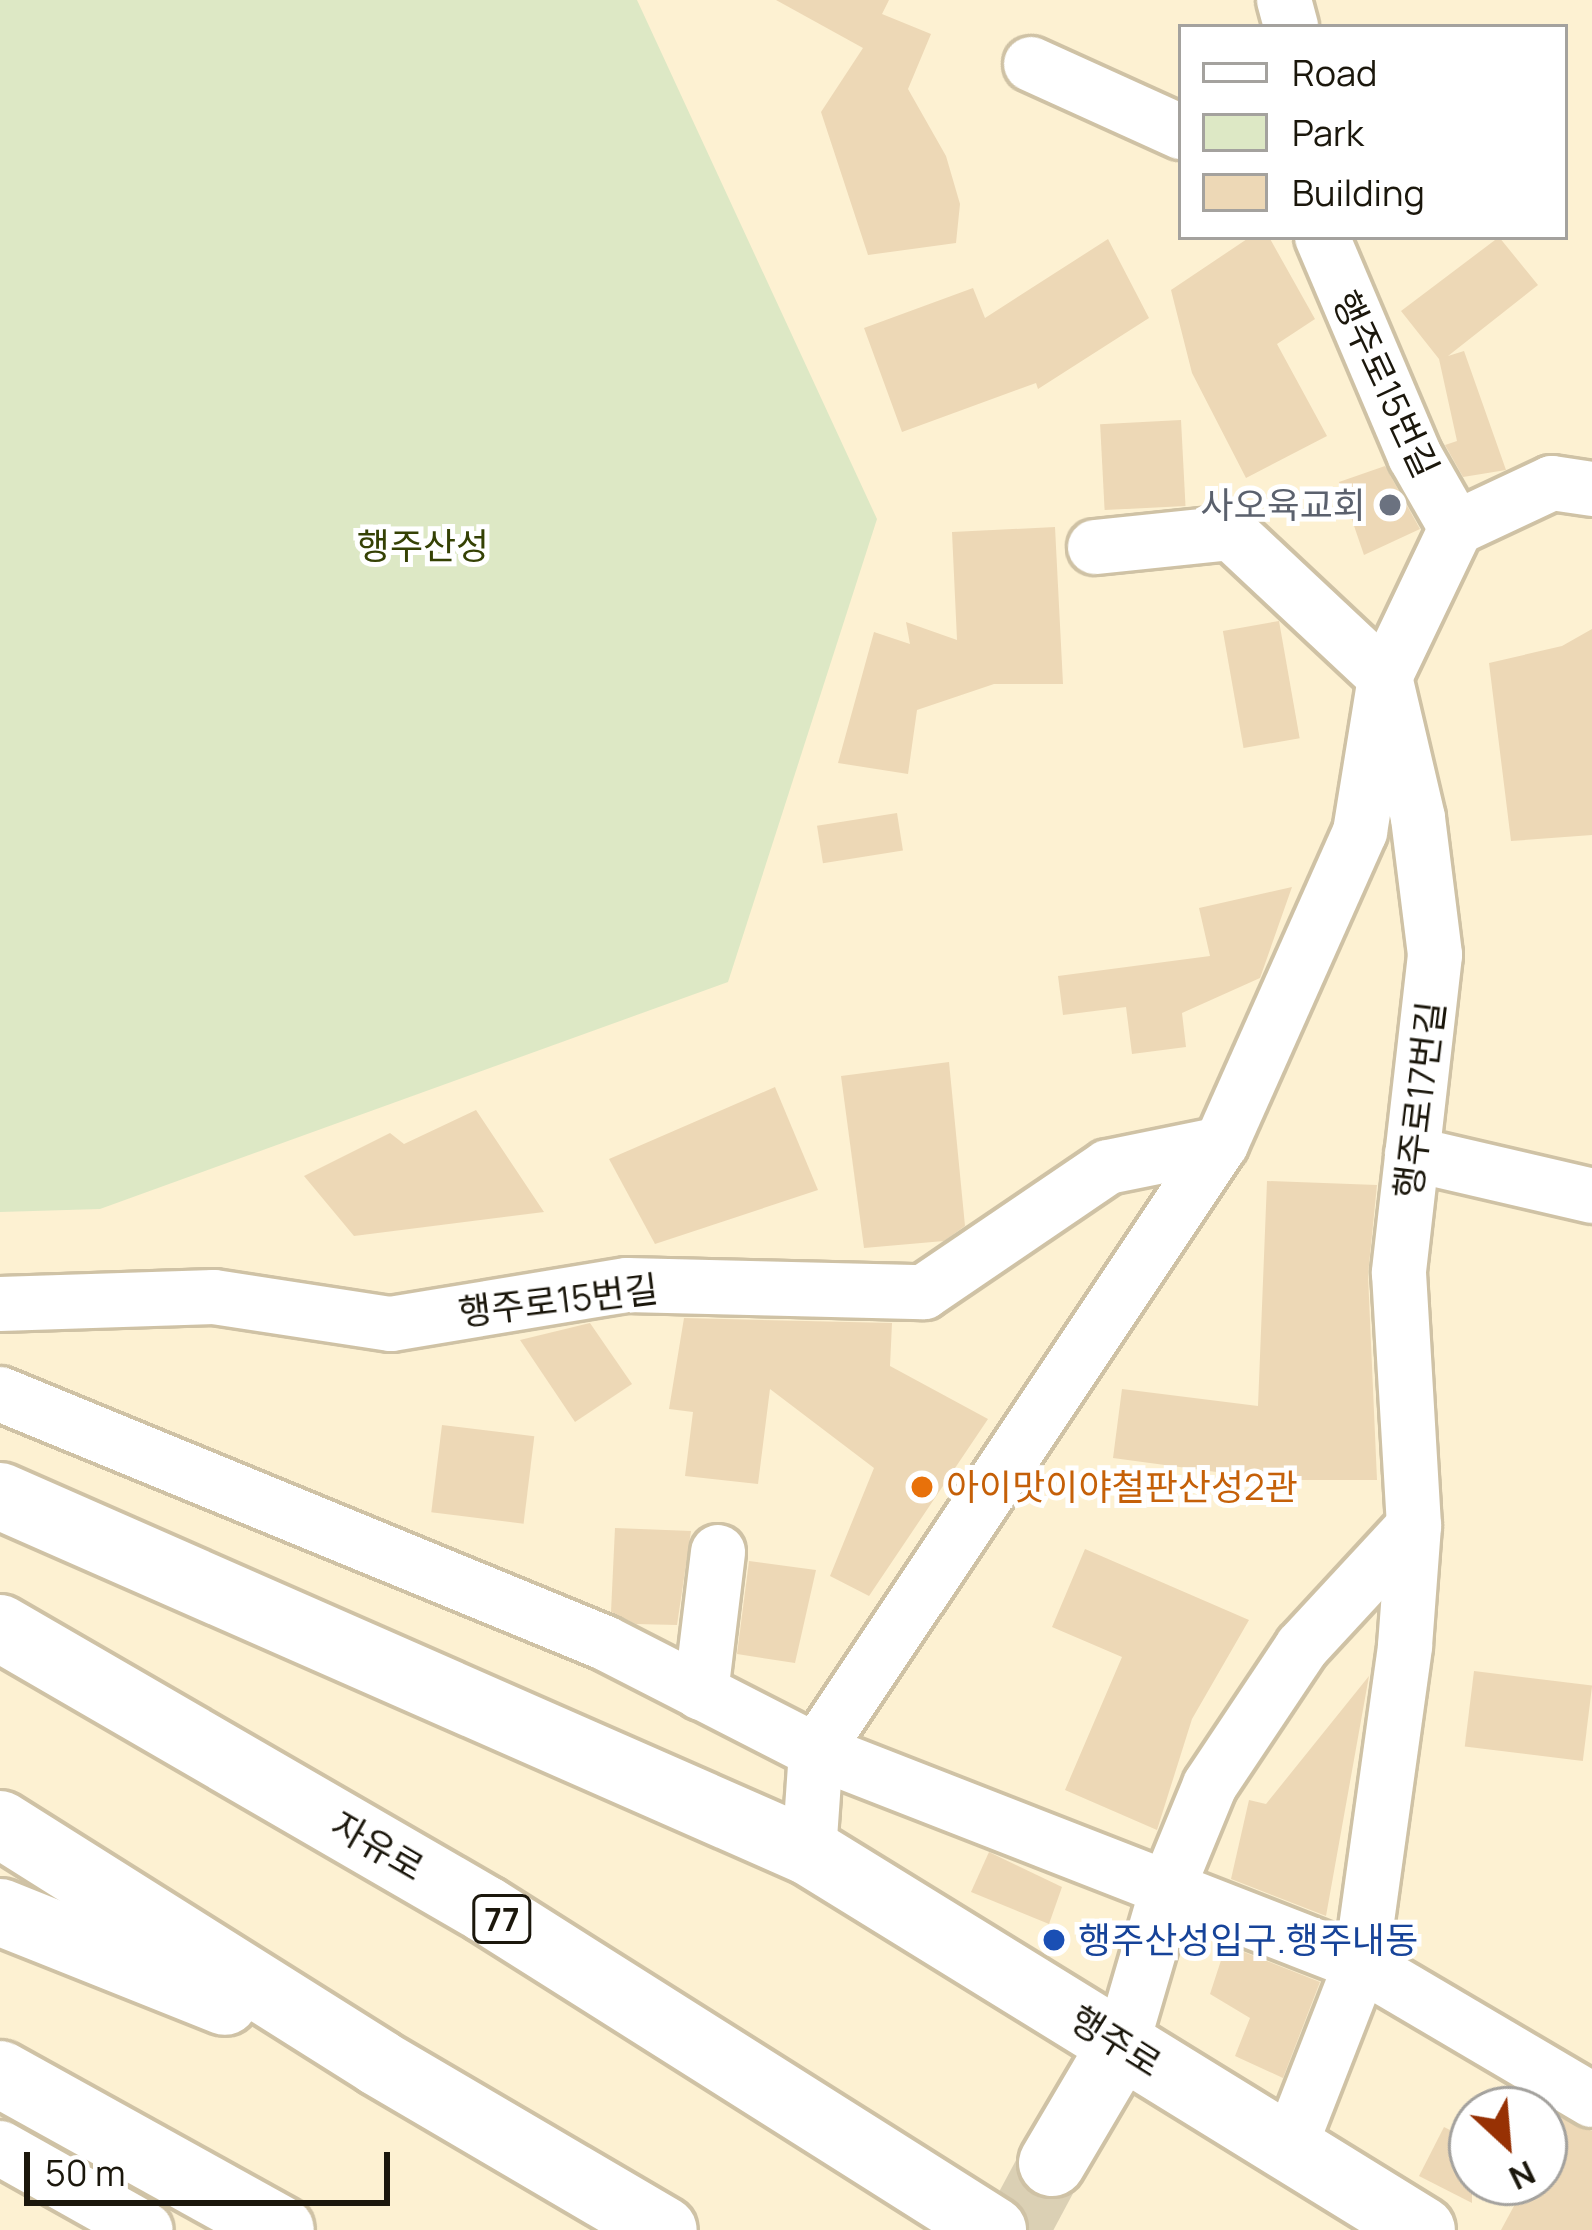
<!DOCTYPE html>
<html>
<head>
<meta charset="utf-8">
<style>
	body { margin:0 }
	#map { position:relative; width:1592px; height:2230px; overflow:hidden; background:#fdf1d2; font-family:Manrope,"Noto Sans KR",sans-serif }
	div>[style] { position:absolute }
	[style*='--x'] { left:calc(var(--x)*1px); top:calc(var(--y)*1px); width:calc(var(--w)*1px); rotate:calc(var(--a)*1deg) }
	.green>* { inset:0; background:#dde8c5 }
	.building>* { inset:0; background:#edd8b6; transform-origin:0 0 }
	.major-tunnel>* { height:66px; margin-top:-33px; transform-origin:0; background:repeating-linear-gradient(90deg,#dbd0b4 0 66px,transparent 0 99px) }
	.roads { filter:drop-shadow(3px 0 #cfc2a5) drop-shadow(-3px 0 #cfc2a5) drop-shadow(0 3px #cfc2a5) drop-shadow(0 -3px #cfc2a5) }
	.minor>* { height:54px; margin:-27px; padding:0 27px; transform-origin:27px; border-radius:27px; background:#fff }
	.major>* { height:66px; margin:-33px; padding:0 33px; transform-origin:33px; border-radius:33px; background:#fff }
	.highway>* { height:66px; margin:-33px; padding:0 33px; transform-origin:33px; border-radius:33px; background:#fff }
	.dots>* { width:33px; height:33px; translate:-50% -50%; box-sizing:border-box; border:6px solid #fff; border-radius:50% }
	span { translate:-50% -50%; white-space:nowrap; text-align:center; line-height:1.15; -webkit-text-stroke:10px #fff; paint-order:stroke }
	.shield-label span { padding:3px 9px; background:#fff; border:3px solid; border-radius:9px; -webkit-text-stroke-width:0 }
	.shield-label { font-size:33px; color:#1b170c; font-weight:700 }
	.street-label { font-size:36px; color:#1b170c }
	.worship-label { font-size:36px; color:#5b616d }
	.right { translate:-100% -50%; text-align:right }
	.park-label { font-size:36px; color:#354104 }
	.food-label { font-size:36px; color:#c56008 }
	.left { translate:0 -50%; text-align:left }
	.transit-label { font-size:36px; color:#164399 }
	.legend { position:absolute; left:1178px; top:24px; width:390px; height:216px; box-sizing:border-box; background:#fff; border:3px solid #a4a29e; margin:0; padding:15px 21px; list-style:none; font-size:36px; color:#1b170c }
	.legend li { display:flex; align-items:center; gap:24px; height:60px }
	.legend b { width:60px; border:3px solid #a4a29e }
	.north { position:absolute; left:1448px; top:2086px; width:120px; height:120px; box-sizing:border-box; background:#fff; border:3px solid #a4a29e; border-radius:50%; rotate:154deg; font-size:33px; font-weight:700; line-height:48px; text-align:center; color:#1b170c }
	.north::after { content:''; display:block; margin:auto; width:42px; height:54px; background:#973104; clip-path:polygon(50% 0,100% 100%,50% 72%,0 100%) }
	.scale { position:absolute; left:24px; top:2152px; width:366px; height:54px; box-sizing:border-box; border:6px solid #1b170c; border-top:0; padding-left:15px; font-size:36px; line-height:42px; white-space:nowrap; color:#1b170c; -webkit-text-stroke:9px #fff; paint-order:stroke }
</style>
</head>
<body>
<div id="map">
	<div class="green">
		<div style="clip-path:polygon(0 0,637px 0,877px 519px,728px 982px,100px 1209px,0 1212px)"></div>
	</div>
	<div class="building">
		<div style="clip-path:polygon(776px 0,889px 0,882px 14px,931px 34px,908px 89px,946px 156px,960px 204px,956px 243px,868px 255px,821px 112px,863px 48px)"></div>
		<div style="clip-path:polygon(1250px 237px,1269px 237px,1315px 319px,1277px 344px,1327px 436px,1246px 478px,1192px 373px,1171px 290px)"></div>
		<div style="clip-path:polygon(1499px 237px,1538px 285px,1448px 356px,1464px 351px,1506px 470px,1463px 477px,1445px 445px,1457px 441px,1439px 359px,1401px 311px)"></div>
		<div style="clip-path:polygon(1108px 239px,1149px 318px,1038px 389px,1036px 383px,902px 432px,864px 328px,973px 288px,985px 318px)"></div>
		<div style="left:1181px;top:420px;width:86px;height:81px;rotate:87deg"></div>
		<div style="clip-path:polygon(1385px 466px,1420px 529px,1364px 555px,1339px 482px)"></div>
		<div style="clip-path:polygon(1055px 527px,1063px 684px,994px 684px,917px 710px,908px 774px,838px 763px,874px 632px,910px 644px,906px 622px,957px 640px,952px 532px)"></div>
		<div style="left:1279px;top:621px;width:119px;height:57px;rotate:80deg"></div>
		<div style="clip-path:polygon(1592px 629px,1592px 835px,1511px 841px,1489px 663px,1562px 646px)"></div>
		<div style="left:897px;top:813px;width:38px;height:81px;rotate:81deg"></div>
		<div style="clip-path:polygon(1292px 887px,1260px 978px,1182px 1013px,1186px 1047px,1132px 1054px,1126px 1007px,1063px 1015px,1058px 976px,1210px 956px,1199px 908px)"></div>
		<div style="clip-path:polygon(949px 1062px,965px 1226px,944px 1241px,864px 1248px,841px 1076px)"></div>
		<div style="clip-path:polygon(775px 1087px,818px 1190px,655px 1244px,609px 1159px)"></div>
		<div style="clip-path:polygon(476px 1110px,544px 1212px,354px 1236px,304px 1176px,390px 1133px,404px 1144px)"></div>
		<div style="clip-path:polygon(1267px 1181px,1377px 1185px,1368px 1275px,1377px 1480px,1276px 1480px,1113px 1458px,1122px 1389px,1258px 1406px)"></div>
		<div style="clip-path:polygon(684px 1318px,892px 1323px,890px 1366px,988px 1419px,869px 1596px,830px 1576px,874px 1468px,770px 1389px,758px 1484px,685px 1476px,693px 1412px,669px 1409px)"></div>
		<div style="clip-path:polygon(590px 1323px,632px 1384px,575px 1422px,520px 1340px)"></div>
		<div style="left:442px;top:1425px;width:93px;height:88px;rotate:7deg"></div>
		<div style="clip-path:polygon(615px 1528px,691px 1531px,677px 1625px,636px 1624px,611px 1612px)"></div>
		<div style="clip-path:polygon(1085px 1549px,1249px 1620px,1192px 1719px,1157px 1830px,1065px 1790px,1122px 1657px,1052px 1627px)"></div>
		<div style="clip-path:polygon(749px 1561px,816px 1570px,795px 1663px,737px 1654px)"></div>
		<div style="left:1474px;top:1671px;width:119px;height:76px;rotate:7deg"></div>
		<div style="clip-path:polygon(1369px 1676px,1326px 1916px,1231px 1879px,1249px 1800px,1266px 1804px)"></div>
		<div style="clip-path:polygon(989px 1852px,1062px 1887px,1049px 1924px,971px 1892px)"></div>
		<div style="clip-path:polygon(1226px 1945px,1320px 1982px,1283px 2078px,1235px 2056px,1250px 2018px,1210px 1994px)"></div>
		<div style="clip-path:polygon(1561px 2118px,1592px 2131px,1592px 2230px,1501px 2230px,1527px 2182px,1544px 2182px,1544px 2150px)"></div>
		<div style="clip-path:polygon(1444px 2127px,1472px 2141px,1472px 2203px,1419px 2176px)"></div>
	</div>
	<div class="major-tunnel">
		<div style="--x:1016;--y:2230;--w:76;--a:-61.8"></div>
	</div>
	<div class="roads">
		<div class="minor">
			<div style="--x:1284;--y:0;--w:28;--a:75"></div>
			<div style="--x:1031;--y:64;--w:165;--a:24.4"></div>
			<div style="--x:1322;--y:237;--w:238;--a:67"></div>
			<div style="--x:1415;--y:456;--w:83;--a:60.3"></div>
			<div style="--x:1095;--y:547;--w:137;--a:-5.9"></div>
			<div style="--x:1231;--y:533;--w:211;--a:43.1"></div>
			<div style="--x:1385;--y:677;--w:145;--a:76.8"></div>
			<div style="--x:1418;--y:818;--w:138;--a:82.9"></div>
			<div style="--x:1435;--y:955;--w:320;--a:96.5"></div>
			<div style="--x:1399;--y:1273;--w:253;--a:86.6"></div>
			<div style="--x:1414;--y:1526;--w:121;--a:94.3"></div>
			<div style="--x:1405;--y:1647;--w:320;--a:97.9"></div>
			<div style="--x:1361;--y:1964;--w:201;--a:111.3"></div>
			<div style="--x:1412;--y:1154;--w:185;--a:13.1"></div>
			<div style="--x:0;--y:1304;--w:214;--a:-1.9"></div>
			<div style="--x:214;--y:1297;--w:179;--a:8.7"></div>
			<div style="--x:391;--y:1324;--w:239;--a:-9.4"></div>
			<div style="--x:627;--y:1285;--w:297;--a:1.4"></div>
			<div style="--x:924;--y:1292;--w:222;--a:-34.2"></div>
			<div style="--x:1108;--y:1167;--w:115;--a:-11.5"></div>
			<div style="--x:0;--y:1394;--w:654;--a:22.37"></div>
			<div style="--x:605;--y:1643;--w:237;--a:27.1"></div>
			<div style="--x:816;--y:1751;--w:585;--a:21.35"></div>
			<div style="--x:1361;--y:1964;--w:268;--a:30.5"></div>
			<div style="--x:701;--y:1693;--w:142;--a:-83.1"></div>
			<div style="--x:809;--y:1852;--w:101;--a:-86"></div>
			<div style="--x:816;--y:1751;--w:730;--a:-56.29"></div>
			<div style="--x:1221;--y:1144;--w:342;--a:-66"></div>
			<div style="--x:1360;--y:832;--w:157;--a:-80.8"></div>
			<div style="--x:1385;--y:677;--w:165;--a:-64.5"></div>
			<div style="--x:1456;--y:528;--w:106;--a:-25.1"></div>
			<div style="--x:1552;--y:483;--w:40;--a:8.5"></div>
			<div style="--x:1122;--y:2044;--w:164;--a:-73.7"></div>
			<div style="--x:1168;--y:1887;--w:110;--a:-67.6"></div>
			<div style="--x:1210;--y:1785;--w:166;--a:-56.3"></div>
			<div style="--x:1302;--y:1647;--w:165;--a:-47.2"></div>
			<div style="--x:0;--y:2148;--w:167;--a:29.3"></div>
		</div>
		<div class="major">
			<div style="--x:809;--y:1852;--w:720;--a:31.66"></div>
			<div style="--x:1052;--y:2163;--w:138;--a:-59.5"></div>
		</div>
		<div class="highway">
			<div style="--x:0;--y:1496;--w:884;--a:23.75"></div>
			<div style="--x:0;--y:1628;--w:561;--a:30.09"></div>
			<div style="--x:485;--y:1909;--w:601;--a:32.29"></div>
			<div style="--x:0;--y:1824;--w:448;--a:32.2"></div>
			<div style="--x:379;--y:2063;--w:330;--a:30.4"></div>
			<div style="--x:0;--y:1912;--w:242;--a:21.8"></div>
			<div style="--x:0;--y:2074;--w:321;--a:29"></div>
		</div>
	</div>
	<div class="dots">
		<div style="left:1390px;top:505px;background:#6b7280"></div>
		<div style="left:922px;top:1487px;background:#e8710a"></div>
		<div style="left:1054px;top:1940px;background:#1a4fb4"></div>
	</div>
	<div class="shield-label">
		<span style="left:502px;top:1919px">77</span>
	</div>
	<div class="street-label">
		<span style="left:1386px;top:384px;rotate:65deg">행주로15번길</span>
		<span style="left:1419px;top:1100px;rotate:-83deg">행주로17번길</span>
		<span style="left:558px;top:1300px;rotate:-7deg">행주로15번길</span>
		<span style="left:378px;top:1846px;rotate:30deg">자유로</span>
		<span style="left:1116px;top:2041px;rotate:32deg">행주로</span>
	</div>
	<div class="worship-label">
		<span class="right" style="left:1366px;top:505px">사오육교회</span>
	</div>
	<div class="park-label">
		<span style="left:423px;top:546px">행주산성</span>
	</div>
	<div class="food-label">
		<span class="left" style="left:946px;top:1487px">아이맛이야철판산성2관</span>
	</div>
	<div class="transit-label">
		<span class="left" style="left:1078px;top:1940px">행주산성입구.행주내동</span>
	</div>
	<ul class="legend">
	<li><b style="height:15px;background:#fff"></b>Road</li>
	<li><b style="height:33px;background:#dde8c5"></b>Park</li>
	<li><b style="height:33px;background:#edd8b6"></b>Building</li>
	</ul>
	<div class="north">N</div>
	<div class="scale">50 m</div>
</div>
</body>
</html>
